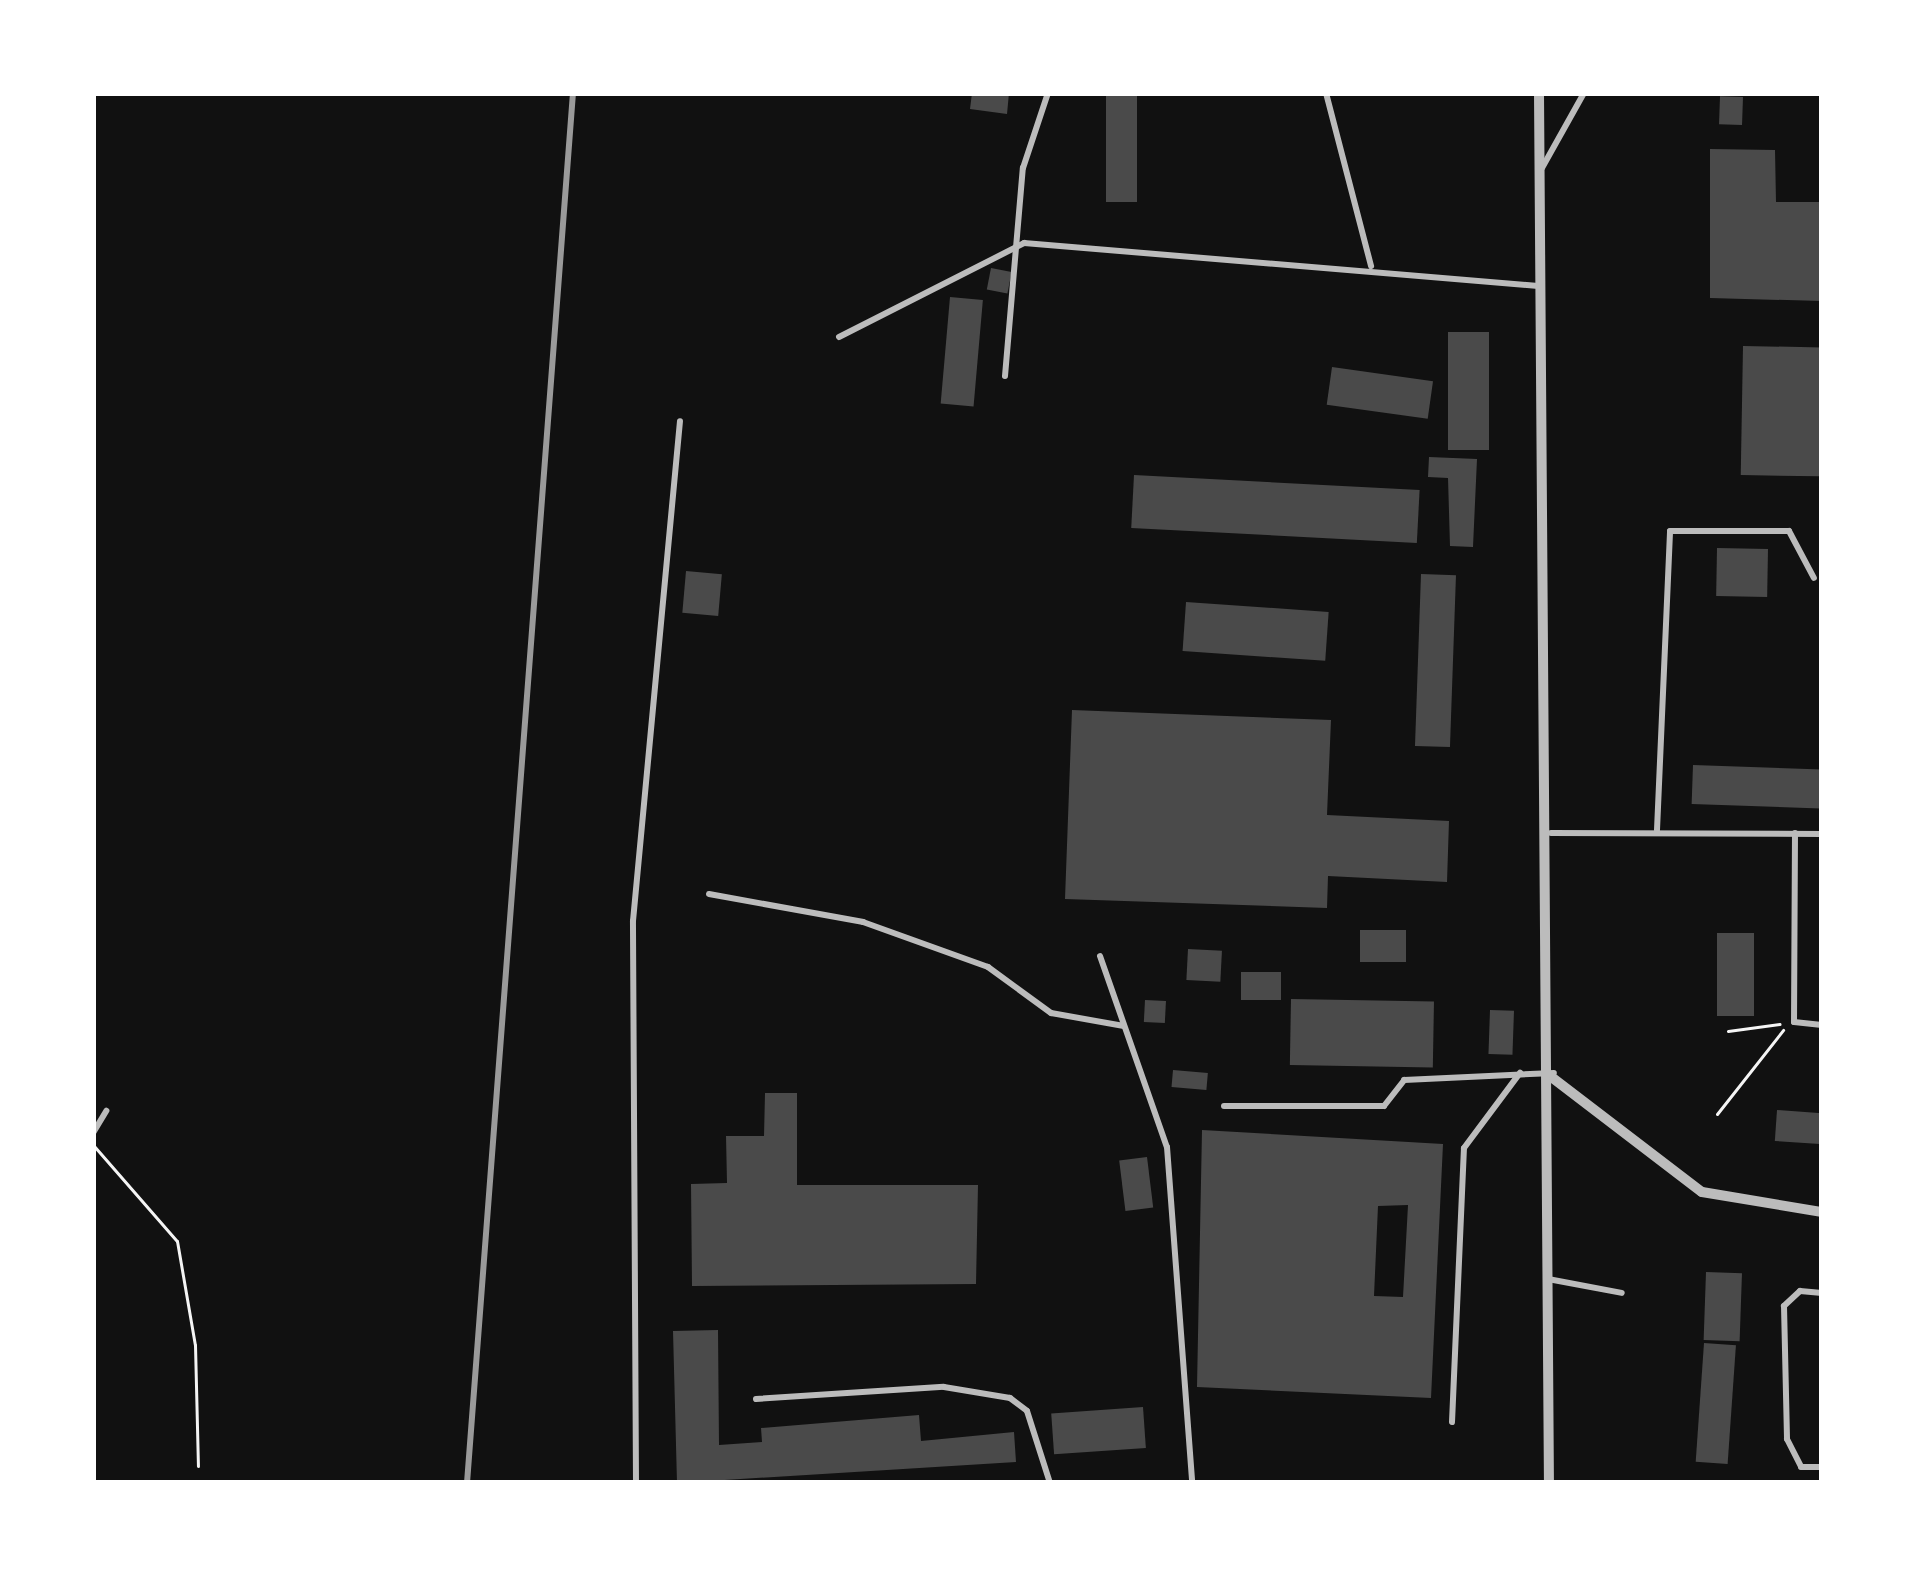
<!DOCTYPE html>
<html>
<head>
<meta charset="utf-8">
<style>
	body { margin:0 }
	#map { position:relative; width:1915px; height:1576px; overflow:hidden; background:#111; font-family:"Sofia Sans Condensed",sans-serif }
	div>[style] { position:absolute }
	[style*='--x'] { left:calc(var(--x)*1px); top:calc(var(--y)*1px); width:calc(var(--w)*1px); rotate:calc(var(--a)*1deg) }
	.building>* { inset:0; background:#4a4a4a; transform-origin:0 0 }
	.path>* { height:3px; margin:-1.5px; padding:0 1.5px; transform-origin:1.5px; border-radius:1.5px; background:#f5f5f5 }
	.service>* { height:6px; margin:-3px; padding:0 3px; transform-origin:3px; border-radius:3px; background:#bcbcbc }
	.minor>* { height:10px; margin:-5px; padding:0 5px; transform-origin:5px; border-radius:5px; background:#bcbcbc }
	.rail>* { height:6px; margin:-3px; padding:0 3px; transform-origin:3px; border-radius:3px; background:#9a9a9a }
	span { translate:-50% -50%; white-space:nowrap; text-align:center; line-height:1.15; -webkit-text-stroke:12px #fff; paint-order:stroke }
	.frame { position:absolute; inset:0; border:96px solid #fff; pointer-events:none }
</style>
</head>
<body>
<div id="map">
	<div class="building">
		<div style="clip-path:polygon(972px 93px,1009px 93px,1007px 114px,970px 109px)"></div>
		<div style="left:1106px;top:93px;width:31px;height:109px"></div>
		<div style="left:1743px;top:97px;width:28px;height:23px;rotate:92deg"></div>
		<div style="clip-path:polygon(1710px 149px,1775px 150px,1776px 202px,1822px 202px,1822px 301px,1710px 298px)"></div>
		<div style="left:991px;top:268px;width:21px;height:22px;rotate:11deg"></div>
		<div style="left:950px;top:297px;width:33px;height:107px;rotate:5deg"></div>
		<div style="left:1448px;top:332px;width:41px;height:118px"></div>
		<div style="left:1743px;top:346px;width:79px;height:129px;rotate:1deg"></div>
		<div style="left:1332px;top:367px;width:102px;height:38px;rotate:8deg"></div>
		<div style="clip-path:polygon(1429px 457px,1477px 459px,1473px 547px,1450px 546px,1448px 478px,1428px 477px)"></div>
		<div style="left:1134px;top:475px;width:286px;height:53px;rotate:3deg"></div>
		<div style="left:1717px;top:548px;width:51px;height:48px;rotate:1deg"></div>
		<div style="left:686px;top:571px;width:36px;height:42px;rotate:5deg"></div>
		<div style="left:1421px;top:574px;width:35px;height:172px;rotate:2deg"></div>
		<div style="left:1186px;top:602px;width:143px;height:49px;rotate:4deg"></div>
		<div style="clip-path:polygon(1072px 710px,1331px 720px,1327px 815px,1449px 821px,1447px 882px,1328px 876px,1327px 908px,1065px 899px)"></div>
		<div style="left:1693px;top:765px;width:129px;height:39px;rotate:2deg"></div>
		<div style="left:1406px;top:930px;width:32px;height:46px;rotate:90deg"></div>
		<div style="left:1717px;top:933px;width:37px;height:83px"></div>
		<div style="left:1188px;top:949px;width:34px;height:31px;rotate:3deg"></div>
		<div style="left:1241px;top:972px;width:40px;height:28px"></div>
		<div style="left:1291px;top:999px;width:143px;height:66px;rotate:1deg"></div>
		<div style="left:1145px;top:1000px;width:21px;height:22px;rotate:3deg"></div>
		<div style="left:1490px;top:1010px;width:24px;height:44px;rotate:2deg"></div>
		<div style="left:1173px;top:1070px;width:35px;height:17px;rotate:5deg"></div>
		<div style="clip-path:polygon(765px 1093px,797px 1093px,797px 1185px,978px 1185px,976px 1284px,692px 1286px,691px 1184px,727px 1183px,726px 1136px,764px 1136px)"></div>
		<div style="left:1777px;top:1110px;width:45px;height:31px;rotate:4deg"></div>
		<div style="clip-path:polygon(evenodd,1202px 1130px,1443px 1144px,1431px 1398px,1197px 1387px,1202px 1130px,1408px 1205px,1403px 1297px,1374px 1296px,1378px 1206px,1408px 1205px)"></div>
		<div style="left:1147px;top:1157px;width:51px;height:28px;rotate:83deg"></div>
		<div style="left:1706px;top:1272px;width:36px;height:68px;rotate:2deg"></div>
		<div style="clip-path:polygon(718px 1330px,719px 1445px,762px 1442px,761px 1428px,919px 1415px,921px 1441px,1014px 1432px,1016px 1462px,677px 1483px,673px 1331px)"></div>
		<div style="left:1704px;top:1343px;width:32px;height:119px;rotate:4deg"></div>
		<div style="left:1143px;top:1407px;width:41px;height:92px;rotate:86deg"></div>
	</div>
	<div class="path">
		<div style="--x:1728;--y:1031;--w:52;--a:-7.7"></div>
		<div style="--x:1717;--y:1114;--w:107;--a:-51.8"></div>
		<div style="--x:94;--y:1146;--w:126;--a:48.9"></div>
		<div style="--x:177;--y:1241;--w:106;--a:80.2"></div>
		<div style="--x:195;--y:1345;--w:121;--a:88.6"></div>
	</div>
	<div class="service">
		<div style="--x:1326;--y:93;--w:179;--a:75.4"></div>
		<div style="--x:1542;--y:168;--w:86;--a:-60.8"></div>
		<div style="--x:839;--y:337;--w:208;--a:-26.9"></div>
		<div style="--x:1024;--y:243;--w:516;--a:4.78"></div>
		<div style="--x:1005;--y:376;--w:209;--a:-85.1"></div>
		<div style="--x:1023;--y:168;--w:79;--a:-71.6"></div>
		<div style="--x:1657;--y:830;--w:299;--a:-87.5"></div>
		<div style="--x:1670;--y:531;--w:119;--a:0"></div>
		<div style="--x:1789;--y:531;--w:53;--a:62"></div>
		<div style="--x:1551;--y:833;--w:271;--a:0.2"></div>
		<div style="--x:1795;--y:833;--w:189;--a:90.3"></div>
		<div style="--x:1794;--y:1022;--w:28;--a:6"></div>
		<div style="--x:709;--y:894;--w:157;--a:10.3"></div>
		<div style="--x:863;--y:922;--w:133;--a:19.8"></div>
		<div style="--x:988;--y:967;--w:78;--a:36.1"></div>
		<div style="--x:1051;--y:1013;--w:74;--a:10.1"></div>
		<div style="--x:1100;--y:956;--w:202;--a:70.7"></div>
		<div style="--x:1167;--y:1147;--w:337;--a:85.7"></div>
		<div style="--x:1224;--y:1106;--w:160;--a:0"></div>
		<div style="--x:1384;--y:1106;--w:33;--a:-52"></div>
		<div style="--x:1404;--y:1080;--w:150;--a:-2.7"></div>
		<div style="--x:93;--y:1133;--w:26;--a:-59"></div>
		<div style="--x:1548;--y:1279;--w:75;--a:10.7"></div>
		<div style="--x:1822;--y:1293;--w:22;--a:-175"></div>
		<div style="--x:1800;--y:1291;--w:22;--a:137"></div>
		<div style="--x:1784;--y:1306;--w:133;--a:88.7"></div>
		<div style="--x:1787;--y:1439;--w:31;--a:63"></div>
		<div style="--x:1801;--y:1467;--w:21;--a:0"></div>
		<div style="--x:756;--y:1399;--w:188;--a:-3.7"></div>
		<div style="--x:944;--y:1387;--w:67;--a:9.5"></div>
		<div style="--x:1010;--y:1398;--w:21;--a:37"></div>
		<div style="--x:1027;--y:1411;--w:76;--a:72.3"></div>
		<div style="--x:1452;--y:1422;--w:274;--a:-87.5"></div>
		<div style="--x:1464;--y:1148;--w:94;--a:-53.3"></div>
		<div style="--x:636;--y:1483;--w:562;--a:-90.31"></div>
		<div style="--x:633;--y:921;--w:502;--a:-84.63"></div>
	</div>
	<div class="minor">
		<div style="--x:1539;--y:93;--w:1390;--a:89.59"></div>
		<div style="--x:1554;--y:1079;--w:186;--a:37.4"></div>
		<div style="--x:1702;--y:1192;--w:122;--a:9.5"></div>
	</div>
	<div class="rail">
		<div style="--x:467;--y:1483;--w:1394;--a:-85.64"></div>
	</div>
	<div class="frame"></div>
</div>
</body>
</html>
